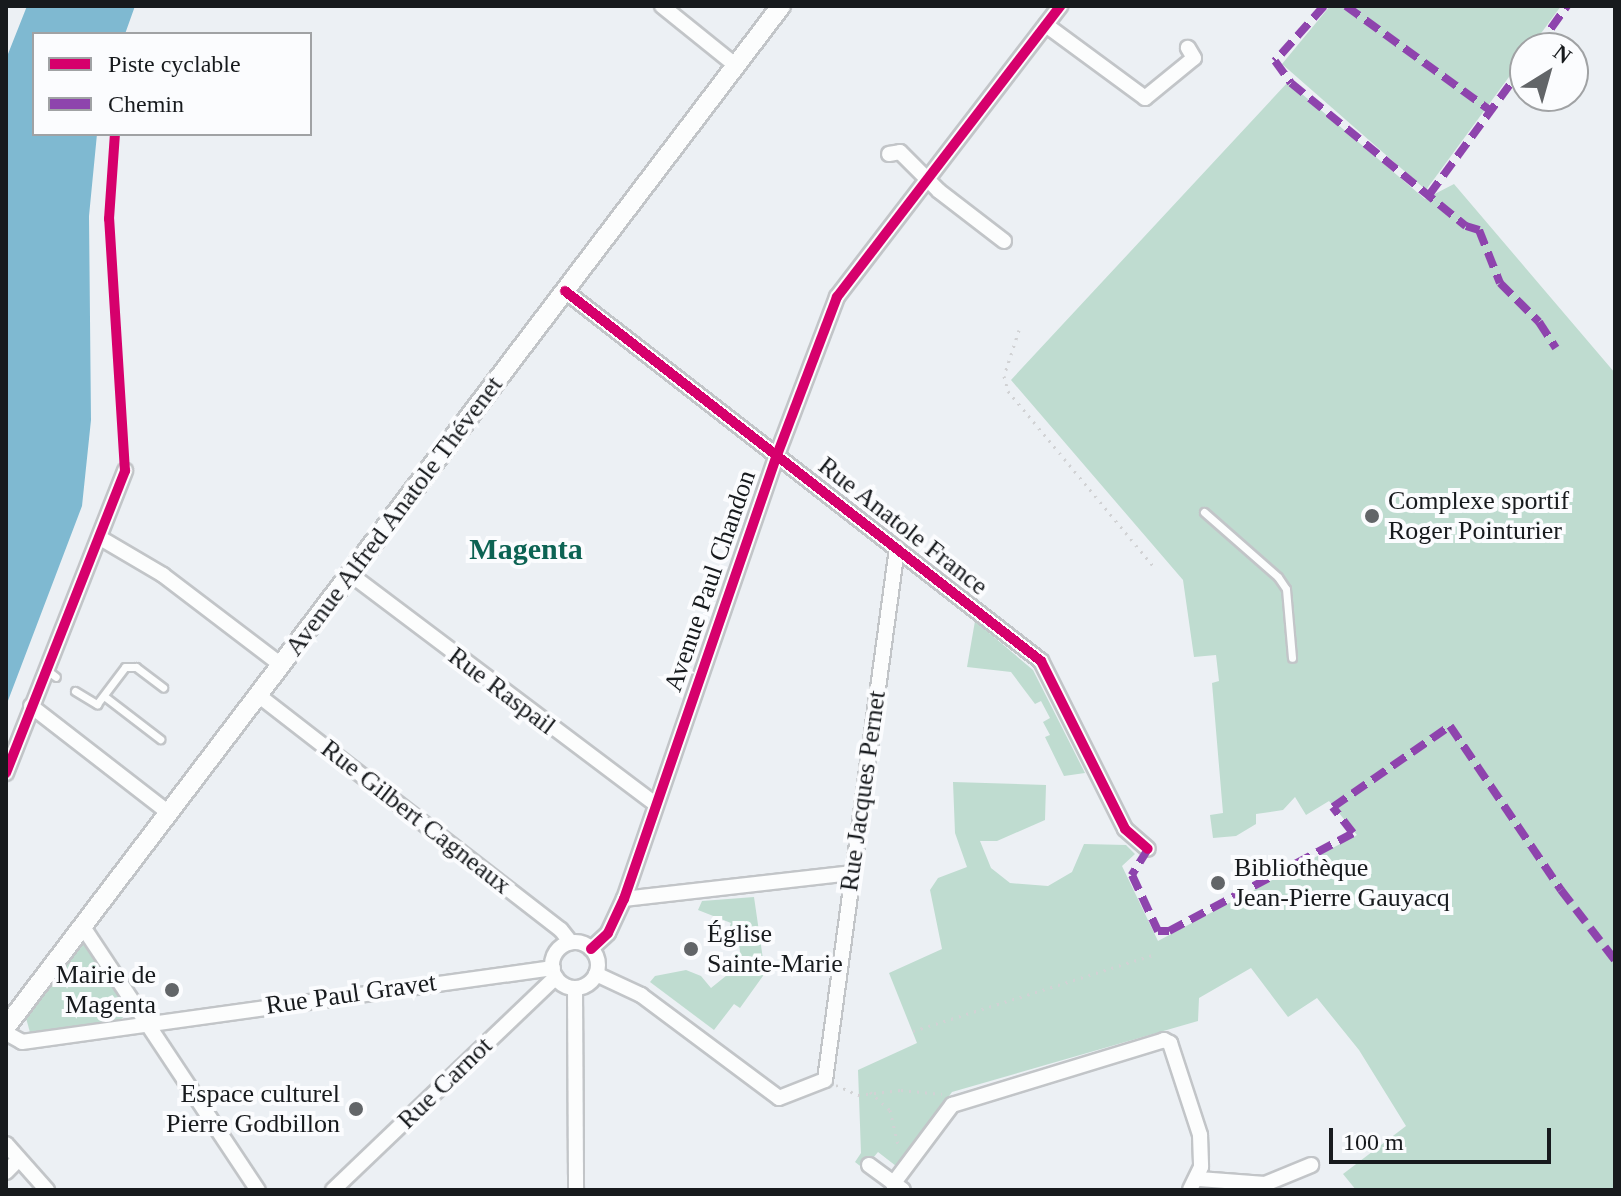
<!DOCTYPE html>
<html>
<head>
<meta charset="utf-8">
<style>
	body { margin:0 }
	#map { position:relative; width:1621px; height:1196px; overflow:hidden; background:#ecf0f4; font-family:"Times New Roman",serif }
	div>[style] { position:absolute }
	[style*='--x'] { left:calc(var(--x)*1px); top:calc(var(--y)*1px); width:calc(var(--w)*1px); rotate:calc(var(--a)*1deg) }
	.green>* { inset:0; background:#bfdcd0 }
	.water>* { inset:0; background:#7fb9d1 }
	.path>* { height:3px; margin-top:-1.5px; transform-origin:0; background:repeating-linear-gradient(90deg,#d1d2d4 0 2px,transparent 0 8px) }
	.roads { filter:drop-shadow(2px 0 #c2c5c8) drop-shadow(-2px 0 #c2c5c8) drop-shadow(0 2px #c2c5c8) drop-shadow(0 -2px #c2c5c8) }
	.lane>* { height:7px; margin:-3.5px; padding:0 3.5px; transform-origin:3.5px; border-radius:3.5px; background:#fcfdfd }
	.street>* { height:14px; margin:-7px; padding:0 7px; transform-origin:7px; border-radius:7px; background:#fcfdfd }
	.street>.ring { margin:-7px; padding:0; box-sizing:content-box; background:none; border:14px solid #fcfdfd; border-radius:50% }
	.secondary>* { height:18px; margin:-9px; padding:0 9px; transform-origin:9px; border-radius:9px; background:#fcfdfd }
	.quiet>* { height:8px; margin-top:-4px; transform-origin:0; background:repeating-linear-gradient(90deg,#8e44ad 0 16px,transparent 0 24px) }
	.cycleway>* { height:10px; margin:-5px; padding:0 5px; transform-origin:5px; border-radius:5px; background:#d6006c }
	.dots>* { width:22px; height:22px; translate:-50% -50%; box-sizing:border-box; border:4px solid #fbfcfe; border-radius:50% }
	span { translate:-50% -50%; white-space:nowrap; text-align:center; line-height:1.15; -webkit-text-stroke:8px #fbfcfe; paint-order:stroke }
	.poi-label { font-size:26px; color:#171a1d }
	.left { translate:0 -50%; text-align:left }
	.right { translate:-100% -50%; text-align:right }
	.street-label { font-size:26px; color:#171a1d }
	.quarter-label { font-size:30px; color:#0c6353; font-weight:700 }
	.frame { position:absolute; inset:0; border:8px solid #171a1d; pointer-events:none }
	.legend { position:absolute; left:32px; top:32px; width:280px; height:104px; box-sizing:border-box; background:#fbfcfe; border:2px solid #a0a2a4; margin:0; padding:10px 14px; list-style:none; font-size:24px; color:#171a1d }
	.legend li { display:flex; align-items:center; gap:16px; height:40px }
	.legend b { width:40px; border:2px solid #a0a2a4 }
	.north { position:absolute; left:1509px; top:32px; width:80px; height:80px; box-sizing:border-box; background:#fbfcfe; border:2px solid #a0a2a4; border-radius:50%; rotate:37deg; font-size:22px; font-weight:700; line-height:32px; text-align:center; color:#171a1d }
	.north::after { content:''; display:block; margin:auto; width:28px; height:36px; background:#626568; clip-path:polygon(50% 0,100% 100%,50% 72%,0 100%) }
	.scale { position:absolute; left:1329px; top:1128px; width:222px; height:36px; box-sizing:border-box; border:4px solid #171a1d; border-top:0; padding-left:10px; font-size:24px; line-height:28px; white-space:nowrap; color:#171a1d; -webkit-text-stroke:6px #fbfcfe; paint-order:stroke }
</style>
</head>
<body>
<div id="map">
	<div class="green">
		<div style="clip-path:polygon(1330px 6px,1561px 6px,1426px 190px,1282px 64px)"></div>
		<div style="clip-path:polygon(1288px 82px,1425px 199px,1454px 184px,1615px 373px,1615px 1190px,1356px 1190px,1343px 1174px,1406px 1126px,1359px 1050px,1317px 998px,1288px 1017px,1251px 968px,1199px 998px,1198px 1021px,952px 1092px,896px 1166px,878px 1152px,864px 1169px,855px 1162px,861px 1153px,858px 1070px,917px 1043px,889px 973px,942px 949px,930px 890px,938px 878px,967px 867px,955px 833px,953px 782px,1046px 785px,1045px 820px,997px 841px,980px 841px,991px 868px,1010px 883px,1048px 886px,1072px 872px,1084px 844px,1126px 845px,1135px 854px,1122px 866px,1158px 941px,1357px 835px,1329px 801px,1306px 815px,1295px 797px,1283px 810px,1256px 814px,1256px 824px,1236px 836px,1213px 838px,1210px 815px,1223px 813px,1212px 683px,1219px 681px,1216px 655px,1194px 657px,1183px 580px,1011px 380px)"></div>
		<div style="clip-path:polygon(975px 621px,1033px 670px,1085px 773px,1064px 776px,1045px 737px,1050px 735px,1043px 722px,1050px 718px,1041px 701px,1035px 704px,1011px 672px,967px 667px)"></div>
		<div style="clip-path:polygon(754px 897px,765px 973px,740px 1008px,734px 1004px,714px 1030px,650px 982px,655px 976px,686px 970px,701px 976px,711px 988px,737px 967px,733px 957px,740px 952px,738px 935px,728px 931px,731px 923px,698px 910px,702px 901px)"></div>
		<div style="clip-path:polygon(87px 943px,127px 1007px,125px 1015px,117px 1024px,31px 1036px,26px 1018px,80px 945px)"></div>
	</div>
	<div class="water">
		<div style="clip-path:polygon(27px 6px,135px 6px,125px 34px,34px 34px,34px 134px,97px 134px,89px 216px,91px 420px,82px 506px,6px 706px,6px 59px)"></div>
	</div>
	<div class="path">
		<div style="--x:1019;--y:330;--w:48;--a:108.1"></div>
		<div style="--x:1004;--y:376;--w:16;--a:75"></div>
		<div style="--x:1008;--y:391;--w:229;--a:50.3"></div>
		<div style="--x:913;--y:1031;--w:252;--a:-17.6"></div>
		<div style="--x:836;--y:1085;--w:24;--a:24"></div>
		<div style="--x:858;--y:1095;--w:43;--a:-6.6"></div>
		<div style="--x:901;--y:1090;--w:41;--a:5.6"></div>
		<div style="--x:870;--y:1092;--w:27;--a:42"></div>
		<div style="--x:890;--y:1110;--w:40;--a:77"></div>
	</div>
	<div class="roads">
		<div class="lane">
			<div style="--x:1204;--y:512;--w:98;--a:41.3"></div>
			<div style="--x:1278;--y:577;--w:14;--a:56"></div>
			<div style="--x:1286;--y:589;--w:69;--a:85"></div>
			<div style="--x:47;--y:670;--w:11;--a:38"></div>
			<div style="--x:75;--y:691;--w:26;--a:31"></div>
			<div style="--x:97;--y:704;--w:46;--a:-52.9"></div>
			<div style="--x:125;--y:667;--w:11;--a:0"></div>
			<div style="--x:136;--y:667;--w:34;--a:37"></div>
			<div style="--x:104;--y:696;--w:71;--a:37.5"></div>
		</div>
		<div class="street">
			<div style="--x:662;--y:6;--w:94;--a:38.9"></div>
			<div style="--x:1046;--y:25;--w:123;--a:36.4"></div>
			<div style="--x:1145;--y:98;--w:63;--a:-39.2"></div>
			<div style="--x:1194;--y:58;--w:12;--a:-121"></div>
			<div style="--x:889;--y:154;--w:11;--a:-10"></div>
			<div style="--x:900;--y:152;--w:55;--a:45"></div>
			<div style="--x:939;--y:191;--w:82;--a:37.6"></div>
			<div style="--x:565;--y:291;--w:603;--a:37.86"></div>
			<div style="--x:1041;--y:661;--w:188;--a:63.4"></div>
			<div style="--x:1125;--y:829;--w:30;--a:41"></div>
			<div style="--x:102;--y:539;--w:71;--a:30.5"></div>
			<div style="--x:163;--y:575;--w:148;--a:37.3"></div>
			<div style="--x:350;--y:574;--w:383;--a:37"></div>
			<div style="--x:258;--y:695;--w:383;--a:37.8"></div>
			<div style="--x:561;--y:930;--w:16;--a:52"></div>
			<div style="--x:31;--y:706;--w:175;--a:37.8"></div>
			<div style="--x:6;--y:773;--w:325;--a:-68.5"></div>
			<div style="--x:624;--y:899;--w:228;--a:-6.5"></div>
			<div style="--x:83;--y:927;--w:316;--a:56.4"></div>
			<div class="ring" style="left:552px;top:942px;width:32px;height:32px"></div>
			<div style="--x:591;--y:949;--w:23;--a:-43"></div>
			<div style="--x:608;--y:933;--w:38;--a:-65"></div>
			<div style="--x:624;--y:899;--w:470;--a:-71"></div>
			<div style="--x:777;--y:455;--w:169;--a:-69.2"></div>
			<div style="--x:837;--y:297;--w:367;--a:-52.5"></div>
			<div style="--x:596;--y:974;--w:50;--a:25"></div>
			<div style="--x:641;--y:995;--w:172;--a:36.7"></div>
			<div style="--x:779;--y:1098;--w:49;--a:-21.4"></div>
			<div style="--x:825;--y:1080;--w:537;--a:-82.29"></div>
			<div style="--x:575;--y:988;--w:202;--a:89.7"></div>
			<div style="--x:6;--y:1033;--w:18;--a:29"></div>
			<div style="--x:22;--y:1042;--w:536;--a:-7.93"></div>
			<div style="--x:6;--y:1144;--w:62;--a:48.3"></div>
			<div style="--x:869;--y:1165;--w:42;--a:36.3"></div>
			<div style="--x:6;--y:1172;--w:18;--a:-45"></div>
			<div style="--x:1199;--y:1179;--w:66;--a:4.3"></div>
			<div style="--x:1265;--y:1184;--w:50;--a:-22.4"></div>
			<div style="--x:893;--y:1184;--w:99;--a:-53.2"></div>
			<div style="--x:952;--y:1105;--w:222;--a:-17"></div>
			<div style="--x:1164;--y:1040;--w:7;--a:27"></div>
			<div style="--x:1170;--y:1043;--w:97;--a:71.9"></div>
			<div style="--x:1200;--y:1135;--w:32;--a:88"></div>
			<div style="--x:1201;--y:1167;--w:25;--a:116"></div>
			<div style="--x:333;--y:1190;--w:308;--a:-43.7"></div>
		</div>
		<div class="secondary">
			<div style="--x:6;--y:1027;--w:1282;--a:-52.8"></div>
		</div>
	</div>
	<div class="quiet">
		<div style="--x:1324;--y:6;--w:74;--a:131.7"></div>
		<div style="--x:1275;--y:61;--w:27;--a:54"></div>
		<div style="--x:1291;--y:83;--w:226;--a:39.3"></div>
		<div style="--x:1466;--y:226;--w:14;--a:17"></div>
		<div style="--x:1479;--y:230;--w:57;--a:68.4"></div>
		<div style="--x:1500;--y:283;--w:55;--a:45"></div>
		<div style="--x:1539;--y:322;--w:31;--a:57"></div>
		<div style="--x:1346;--y:6;--w:179;--a:35.9"></div>
		<div style="--x:1537;--y:48;--w:52;--a:-54.5"></div>
		<div style="--x:1429;--y:195;--w:162;--a:-53.8"></div>
		<div style="--x:1148;--y:849;--w:31;--a:122"></div>
		<div style="--x:1132;--y:875;--w:62;--a:65.1"></div>
		<div style="--x:1158;--y:931;--w:11;--a:0"></div>
		<div style="--x:1169;--y:931;--w:208;--a:-28"></div>
		<div style="--x:1353;--y:833;--w:33;--a:-128"></div>
		<div style="--x:1333;--y:807;--w:142;--a:-34.7"></div>
		<div style="--x:1450;--y:726;--w:198;--a:55.9"></div>
		<div style="--x:1561;--y:890;--w:88;--a:52.4"></div>
	</div>
	<div class="cycleway">
		<div style="--x:565;--y:291;--w:603;--a:37.86"></div>
		<div style="--x:1041;--y:661;--w:188;--a:63.4"></div>
		<div style="--x:1125;--y:829;--w:30;--a:41"></div>
		<div style="--x:6;--y:773;--w:325;--a:-68.5"></div>
		<div style="--x:125;--y:471;--w:253;--a:-93.6"></div>
		<div style="--x:109;--y:219;--w:85;--a:-86"></div>
		<div style="--x:591;--y:949;--w:23;--a:-43"></div>
		<div style="--x:608;--y:933;--w:38;--a:-65"></div>
		<div style="--x:624;--y:899;--w:470;--a:-71"></div>
		<div style="--x:777;--y:455;--w:169;--a:-69.2"></div>
		<div style="--x:837;--y:297;--w:367;--a:-52.5"></div>
	</div>
	<div class="dots">
		<div style="left:1372px;top:516px;background:#626568"></div>
		<div style="left:1218px;top:883px;background:#626568"></div>
		<div style="left:691px;top:949px;background:#626568"></div>
		<div style="left:172px;top:990px;background:#626568"></div>
		<div style="left:356px;top:1109px;background:#626568"></div>
	</div>
	<div class="poi-label">
		<span class="left" style="left:1388px;top:516px">Complexe sportif<br>Roger Pointurier</span>
		<span class="left" style="left:1234px;top:883px">Bibliothèque<br>Jean-Pierre Gauyacq</span>
		<span class="left" style="left:707px;top:949px">Église<br>Sainte-Marie</span>
		<span class="right" style="left:156px;top:990px">Mairie de<br>Magenta</span>
		<span class="right" style="left:340px;top:1109px">Espace culturel<br>Pierre Godbillon</span>
	</div>
	<div class="street-label">
		<span style="left:394px;top:516px;rotate:-53deg">Avenue Alfred Anatole Thévenet</span>
		<span style="left:903px;top:526px;rotate:38deg">Rue Anatole France</span>
		<span style="left:710px;top:581px;rotate:-71deg">Avenue Paul Chandon</span>
		<span style="left:502px;top:691px;rotate:37deg">Rue Raspail</span>
		<span style="left:863px;top:791px;rotate:-82deg">Rue Jacques Pernet</span>
		<span style="left:416px;top:817px;rotate:38deg">Rue Gilbert Cagneaux</span>
		<span style="left:351px;top:994px;rotate:-8deg">Rue Paul Gravet</span>
		<span style="left:445px;top:1083px;rotate:-44deg">Rue Carnot</span>
	</div>
	<div class="quarter-label">
		<span style="left:526px;top:549px">Magenta</span>
	</div>
	<div class="frame"></div>
	<ul class="legend">
	<li><b style="height:10px;background:#d6006c"></b>Piste cyclable</li>
	<li><b style="height:10px;background:#8e44ad"></b>Chemin</li>
	</ul>
	<div class="north">N</div>
	<div class="scale">100 m</div>
</div>
</body>
</html>
